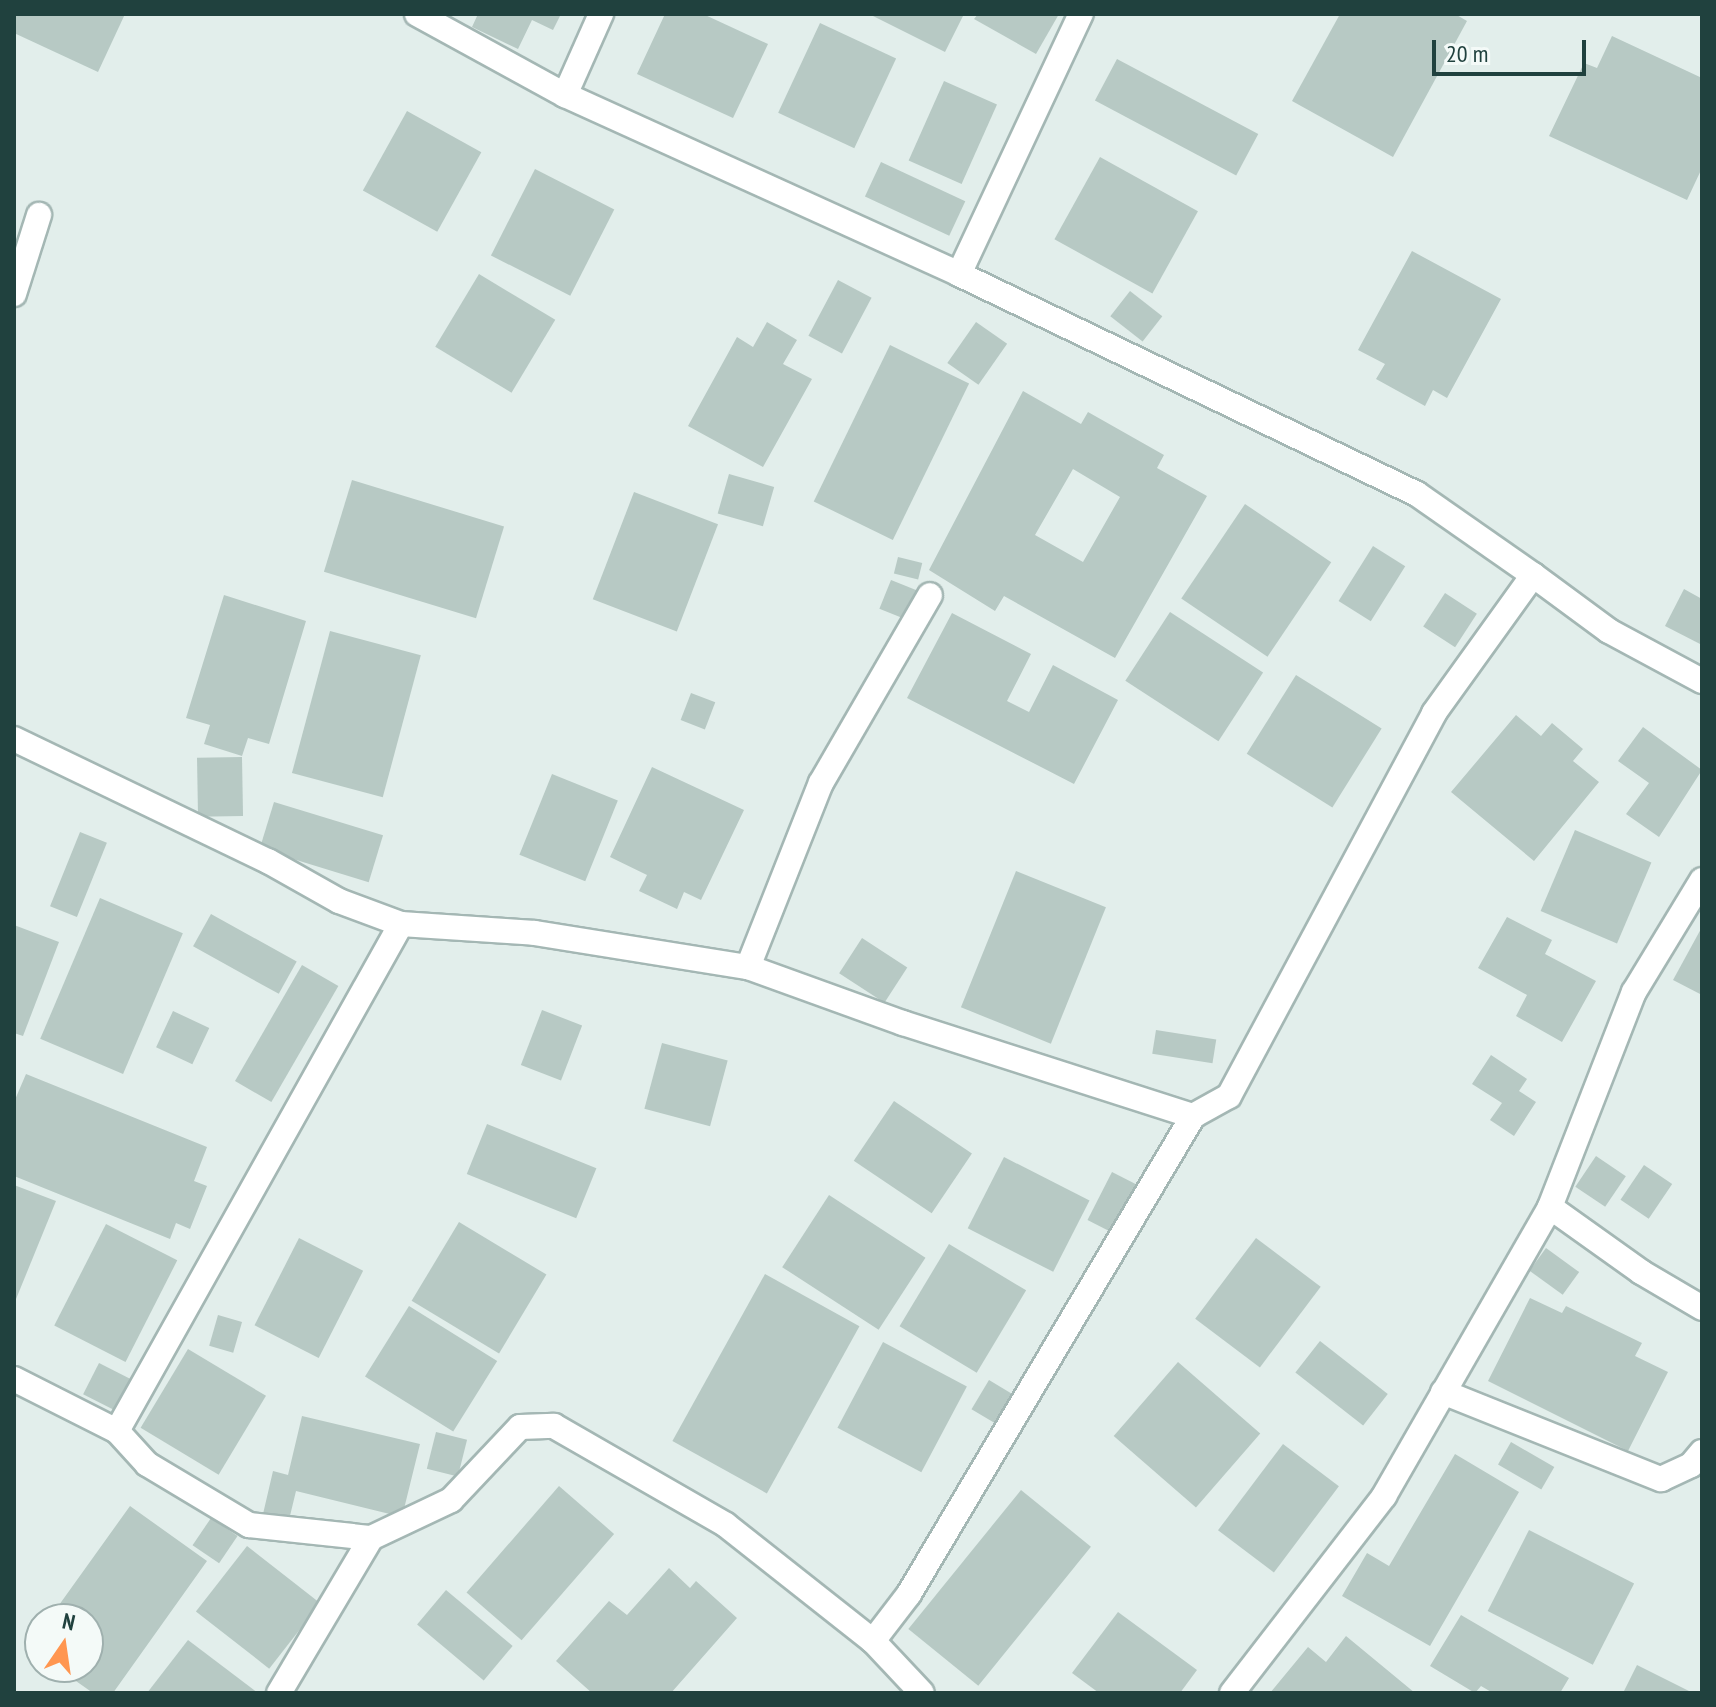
<!DOCTYPE html>
<html>
<head>
<meta charset="utf-8">
<style>
	body { margin:0 }
	#map { position:relative; width:1716px; height:1707px; overflow:hidden; background:#e2eeeb; font-family:"PT Sans Narrow",sans-serif }
	div>[style] { position:absolute }
	[style*='--x'] { left:calc(var(--x)*1px); top:calc(var(--y)*1px); width:calc(var(--w)*1px); rotate:calc(var(--a)*1deg) }
	.building>* { inset:0; background:#b7c9c4; transform-origin:0 0 }
	.roads { filter:drop-shadow(2px 0 #a4b7b4) drop-shadow(-2px 0 #a4b7b4) drop-shadow(0 2px #a4b7b4) drop-shadow(0 -2px #a4b7b4) }
	.street>* { height:24px; margin:-12px; padding:0 12px; transform-origin:12px; border-radius:12px; background:#fff }
	span { translate:-50% -50%; white-space:nowrap; text-align:center; line-height:1.15; -webkit-text-stroke:8px #f4faf8; paint-order:stroke }
	.frame { position:absolute; inset:0; border:16px solid #20413e; pointer-events:none }
	.north { position:absolute; left:24px; top:1603px; width:80px; height:80px; box-sizing:border-box; background:#f4faf8; border:2px solid #9fb0ae; border-radius:50%; rotate:13deg; font-size:22px; font-weight:700; line-height:32px; text-align:center; color:#20413e }
	.north::after { content:''; display:block; margin:auto; width:28px; height:36px; background:#ff9650; clip-path:polygon(50% 0,100% 100%,50% 72%,0 100%) }
	.scale { position:absolute; left:1432px; top:40px; width:154px; height:36px; box-sizing:border-box; border:4px solid #20413e; border-top:0; padding-left:10px; font-size:24px; line-height:28px; white-space:nowrap; color:#20413e; -webkit-text-stroke:6px #f4faf8; paint-order:stroke }
</style>
</head>
<body>
<div id="map">
	<div class="building">
		<div style="clip-path:polygon(15px 14px,125px 14px,98px 72px,14px 33px)"></div>
		<div style="clip-path:polygon(478px 14px,561px 14px,553px 30px,532px 20px,518px 49px,472px 27px)"></div>
		<div style="clip-path:polygon(665px 14px,703px 14px,768px 44px,733px 118px,637px 74px)"></div>
		<div style="clip-path:polygon(869px 14px,964px 14px,945px 52px)"></div>
		<div style="clip-path:polygon(978px 14px,1059px 14px,1036px 54px,974px 19px)"></div>
		<div style="clip-path:polygon(1340px 14px,1455px 14px,1467px 21px,1393px 157px,1292px 101px)"></div>
		<div style="left:820px;top:23px;width:84px;height:99px;rotate:25deg"></div>
		<div style="clip-path:polygon(1612px 36px,1702px 78px,1702px 168px,1687px 200px,1549px 136px,1584px 63px,1597px 68px)"></div>
		<div style="left:1117px;top:59px;width:160px;height:47px;rotate:28deg"></div>
		<div style="left:944px;top:81px;width:58px;height:87px;rotate:24deg"></div>
		<div style="left:407px;top:111px;width:85px;height:91px;rotate:29deg"></div>
		<div style="left:1100px;top:157px;width:112px;height:94px;rotate:29deg"></div>
		<div style="left:881px;top:162px;width:93px;height:38px;rotate:25deg"></div>
		<div style="left:535px;top:169px;width:89px;height:97px;rotate:27deg"></div>
		<div style="clip-path:polygon(1412px 251px,1501px 299px,1447px 398px,1433px 390px,1425px 406px,1376px 379px,1385px 364px,1358px 350px)"></div>
		<div style="left:479px;top:274px;width:89px;height:85px;rotate:31deg"></div>
		<div style="left:838px;top:280px;width:38px;height:63px;rotate:28deg"></div>
		<div style="left:1130px;top:291px;width:41px;height:32px;rotate:38deg"></div>
		<div style="clip-path:polygon(767px 322px,797px 340px,783px 364px,812px 379px,763px 467px,688px 426px,737px 337px,753px 347px)"></div>
		<div style="left:976px;top:322px;width:38px;height:50px;rotate:35deg"></div>
		<div style="left:890px;top:345px;width:88px;height:174px;rotate:26deg"></div>
		<div style="clip-path:polygon(evenodd,1023px 391px,1081px 424px,1088px 412px,1164px 455px,1157px 468px,1207px 496px,1115px 658px,1004px 596px,995px 611px,929px 570px,1023px 391px,1073px 469px,1120px 497px,1083px 562px,1035px 535px,1073px 469px)"></div>
		<div style="left:729px;top:474px;width:47px;height:41px;rotate:16deg"></div>
		<div style="left:352px;top:480px;width:159px;height:96px;rotate:17deg"></div>
		<div style="left:634px;top:492px;width:90px;height:115px;rotate:21deg"></div>
		<div style="left:1245px;top:504px;width:104px;height:114px;rotate:34deg"></div>
		<div style="left:1373px;top:546px;width:38px;height:65px;rotate:32deg"></div>
		<div style="left:898px;top:557px;width:25px;height:17px;rotate:14deg"></div>
		<div style="left:891px;top:580px;width:35px;height:31px;rotate:22deg"></div>
		<div style="clip-path:polygon(1684px 589px,1702px 599px,1702px 645px,1665px 626px)"></div>
		<div style="left:1445px;top:593px;width:38px;height:40px;rotate:33deg"></div>
		<div style="clip-path:polygon(224px 595px,306px 621px,269px 744px,248px 738px,242px 756px,204px 744px,210px 725px,186px 718px)"></div>
		<div style="left:1170px;top:612px;width:111px;height:82px;rotate:33deg"></div>
		<div style="clip-path:polygon(952px 613px,1031px 654px,1007px 701px,1029px 712px,1053px 665px,1118px 700px,1074px 784px,907px 698px)"></div>
		<div style="left:330px;top:631px;width:94px;height:147px;rotate:15deg"></div>
		<div style="left:1296px;top:675px;width:101px;height:93px;rotate:32deg"></div>
		<div style="left:691px;top:693px;width:26px;height:29px;rotate:21deg"></div>
		<div style="clip-path:polygon(1516px 715px,1541px 736px,1552px 723px,1583px 749px,1573px 761px,1599px 782px,1534px 861px,1451px 792px)"></div>
		<div style="clip-path:polygon(1643px 727px,1702px 770px,1659px 837px,1626px 814px,1649px 783px,1618px 761px)"></div>
		<div style="left:242px;top:757px;width:59px;height:45px;rotate:89deg"></div>
		<div style="clip-path:polygon(652px 767px,744px 810px,701px 900px,684px 892px,677px 909px,639px 891px,647px 875px,610px 857px)"></div>
		<div style="left:552px;top:774px;width:71px;height:87px;rotate:22deg"></div>
		<div style="left:274px;top:802px;width:114px;height:49px;rotate:17deg"></div>
		<div style="left:1575px;top:830px;width:83px;height:88px;rotate:23deg"></div>
		<div style="left:80px;top:832px;width:29px;height:80px;rotate:22deg"></div>
		<div style="left:1016px;top:871px;width:97px;height:147px;rotate:22deg"></div>
		<div style="left:100px;top:898px;width:90px;height:153px;rotate:23deg"></div>
		<div style="left:211px;top:914px;width:98px;height:37px;rotate:29deg"></div>
		<div style="clip-path:polygon(1507px 917px,1552px 940px,1545px 954px,1596px 981px,1562px 1042px,1516px 1016px,1527px 995px,1478px 968px)"></div>
		<div style="clip-path:polygon(14px 925px,59px 942px,23px 1036px,14px 1033px)"></div>
		<div style="clip-path:polygon(1702px 927px,1702px 995px,1673px 980px)"></div>
		<div style="left:862px;top:938px;width:54px;height:42px;rotate:33deg"></div>
		<div style="left:302px;top:965px;width:42px;height:134px;rotate:30deg"></div>
		<div style="left:542px;top:1010px;width:43px;height:59px;rotate:21deg"></div>
		<div style="left:173px;top:1011px;width:40px;height:40px;rotate:25deg"></div>
		<div style="left:1156px;top:1030px;width:61px;height:24px;rotate:9deg"></div>
		<div style="left:662px;top:1043px;width:68px;height:68px;rotate:15deg"></div>
		<div style="clip-path:polygon(1491px 1055px,1527px 1079px,1519px 1091px,1536px 1102px,1514px 1136px,1490px 1120px,1502px 1103px,1472px 1084px)"></div>
		<div style="clip-path:polygon(26px 1074px,207px 1147px,194px 1181px,207px 1186px,190px 1229px,176px 1223px,170px 1239px,14px 1176px,14px 1102px)"></div>
		<div style="left:894px;top:1101px;width:94px;height:72px;rotate:34deg"></div>
		<div style="left:487px;top:1124px;width:118px;height:54px;rotate:22deg"></div>
		<div style="left:1596px;top:1156px;width:36px;height:37px;rotate:34deg"></div>
		<div style="left:1004px;top:1157px;width:96px;height:80px;rotate:27deg"></div>
		<div style="left:1644px;top:1165px;width:34px;height:42px;rotate:34deg"></div>
		<div style="left:1112px;top:1172px;width:27px;height:54px;rotate:27deg"></div>
		<div style="clip-path:polygon(14px 1185px,56px 1201px,14px 1304px)"></div>
		<div style="left:829px;top:1195px;width:115px;height:86px;rotate:33deg"></div>
		<div style="left:459px;top:1222px;width:102px;height:92px;rotate:31deg"></div>
		<div style="left:106px;top:1224px;width:80px;height:114px;rotate:27deg"></div>
		<div style="left:299px;top:1238px;width:72px;height:98px;rotate:27deg"></div>
		<div style="left:1256px;top:1238px;width:81px;height:101px;rotate:37deg"></div>
		<div style="left:949px;top:1244px;width:90px;height:96px;rotate:31deg"></div>
		<div style="left:1546px;top:1248px;width:41px;height:28px;rotate:36deg"></div>
		<div style="left:765px;top:1274px;width:108px;height:191px;rotate:29deg"></div>
		<div style="clip-path:polygon(1530px 1298px,1562px 1313px,1566px 1306px,1642px 1343px,1635px 1356px,1668px 1372px,1628px 1451px,1488px 1381px)"></div>
		<div style="left:409px;top:1306px;width:104px;height:83px;rotate:32deg"></div>
		<div style="left:218px;top:1315px;width:25px;height:32px;rotate:16deg"></div>
		<div style="left:1320px;top:1341px;width:86px;height:40px;rotate:38deg"></div>
		<div style="left:883px;top:1342px;width:95px;height:97px;rotate:28deg"></div>
		<div style="left:188px;top:1349px;width:91px;height:92px;rotate:31deg"></div>
		<div style="left:1178px;top:1362px;width:109px;height:98px;rotate:41deg"></div>
		<div style="left:99px;top:1363px;width:42px;height:35px;rotate:27deg"></div>
		<div style="left:989px;top:1380px;width:31px;height:34px;rotate:31deg"></div>
		<div style="clip-path:polygon(302px 1416px,420px 1444px,402px 1517px,296px 1491px,289px 1520px,263px 1514px,273px 1471px,288px 1475px)"></div>
		<div style="left:436px;top:1432px;width:32px;height:38px;rotate:14deg"></div>
		<div style="left:1511px;top:1442px;width:50px;height:26px;rotate:30deg"></div>
		<div style="left:1283px;top:1444px;width:70px;height:108px;rotate:37deg"></div>
		<div style="clip-path:polygon(1455px 1454px,1519px 1492px,1430px 1646px,1342px 1596px,1367px 1553px,1389px 1566px)"></div>
		<div style="left:559px;top:1486px;width:73px;height:141px;rotate:41deg"></div>
		<div style="left:1021px;top:1490px;width:90px;height:179px;rotate:39deg"></div>
		<div style="clip-path:polygon(130px 1506px,207px 1561px,113px 1693px,93px 1693px,56px 1667px,88px 1667px,88px 1619px,49px 1619px)"></div>
		<div style="left:211px;top:1518px;width:32px;height:33px;rotate:34deg"></div>
		<div style="left:1529px;top:1530px;width:118px;height:91px;rotate:27deg"></div>
		<div style="left:247px;top:1546px;width:93px;height:83px;rotate:38deg"></div>
		<div style="clip-path:polygon(669px 1568px,690px 1588px,696px 1581px,737px 1618px,671px 1693px,592px 1693px,556px 1661px,609px 1601px,627px 1615px)"></div>
		<div style="left:446px;top:1590px;width:87px;height:45px;rotate:40deg"></div>
		<div style="clip-path:polygon(1118px 1612px,1197px 1670px,1180px 1693px,1099px 1693px,1072px 1673px)"></div>
		<div style="clip-path:polygon(1461px 1615px,1569px 1678px,1560px 1693px,1493px 1693px,1481px 1686px,1475px 1693px,1430px 1666px)"></div>
		<div style="clip-path:polygon(40px 1631px,40px 1656px,28px 1648px)"></div>
		<div style="clip-path:polygon(1346px 1636px,1415px 1693px,1270px 1693px,1308px 1647px,1326px 1662px)"></div>
		<div style="clip-path:polygon(188px 1640px,258px 1693px,147px 1693px)"></div>
		<div style="clip-path:polygon(1637px 1665px,1693px 1693px,1623px 1693px)"></div>
	</div>
	<div class="roads">
		<div class="street">
			<div style="--x:417;--y:14;--w:169;--a:28.7"></div>
			<div style="--x:565;--y:95;--w:433;--a:24.4"></div>
			<div style="--x:959;--y:274;--w:508;--a:25.66"></div>
			<div style="--x:1417;--y:494;--w:141;--a:34.9"></div>
			<div style="--x:565;--y:95;--w:89;--a:-66"></div>
			<div style="--x:959;--y:274;--w:287;--a:-64.9"></div>
			<div style="--x:14;--y:294;--w:83;--a:-72.4"></div>
			<div style="--x:14;--y:739;--w:282;--a:25.7"></div>
			<div style="--x:268;--y:861;--w:81;--a:29.4"></div>
			<div style="--x:339;--y:901;--w:66;--a:20.4"></div>
			<div style="--x:401;--y:924;--w:134;--a:3.8"></div>
			<div style="--x:535;--y:933;--w:216;--a:9.1"></div>
			<div style="--x:748;--y:967;--w:165;--a:19.9"></div>
			<div style="--x:903;--y:1023;--w:305;--a:17.8"></div>
			<div style="--x:748;--y:967;--w:198;--a:-68.4"></div>
			<div style="--x:821;--y:783;--w:217;--a:-59.9"></div>
			<div style="--x:1550;--y:1207;--w:112;--a:35.5"></div>
			<div style="--x:1641;--y:1272;--w:71;--a:30.5"></div>
			<div style="--x:14;--y:1379;--w:115;--a:26.8"></div>
			<div style="--x:117;--y:1431;--w:45;--a:47.7"></div>
			<div style="--x:147;--y:1464;--w:119;--a:30.9"></div>
			<div style="--x:249;--y:1525;--w:123;--a:6.1"></div>
			<div style="--x:1443;--y:1392;--w:235;--a:21.8"></div>
			<div style="--x:1661;--y:1479;--w:33;--a:-25"></div>
			<div style="--x:1691;--y:1465;--w:17;--a:-50"></div>
			<div style="--x:117;--y:1431;--w:581;--a:-60.74"></div>
			<div style="--x:873;--y:1641;--w:59;--a:-52.5"></div>
			<div style="--x:909;--y:1594;--w:556;--a:-59.28"></div>
			<div style="--x:1193;--y:1116;--w:41;--a:-29.1"></div>
			<div style="--x:1229;--y:1096;--w:434;--a:-61.8"></div>
			<div style="--x:1434;--y:713;--w:170;--a:-54.3"></div>
			<div style="--x:1533;--y:575;--w:94;--a:36.4"></div>
			<div style="--x:1609;--y:631;--w:106;--a:28.3"></div>
			<div style="--x:279;--y:1693;--w:180;--a:-59.3"></div>
			<div style="--x:371;--y:1538;--w:89;--a:-25.4"></div>
			<div style="--x:451;--y:1500;--w:100;--a:-46.6"></div>
			<div style="--x:520;--y:1427;--w:34;--a:-2"></div>
			<div style="--x:554;--y:1426;--w:198;--a:29.9"></div>
			<div style="--x:726;--y:1525;--w:187;--a:38.3"></div>
			<div style="--x:873;--y:1641;--w:71;--a:46.7"></div>
			<div style="--x:1232;--y:1693;--w:249;--a:-52.3"></div>
			<div style="--x:1384;--y:1496;--w:333;--a:-60.1"></div>
			<div style="--x:1550;--y:1207;--w:231;--a:-68.7"></div>
			<div style="--x:1634;--y:992;--w:131;--a:-58.7"></div>
		</div>
	</div>
	<div class="frame"></div>
	<div class="north">N</div>
	<div class="scale">20 m</div>
</div>
</body>
</html>
